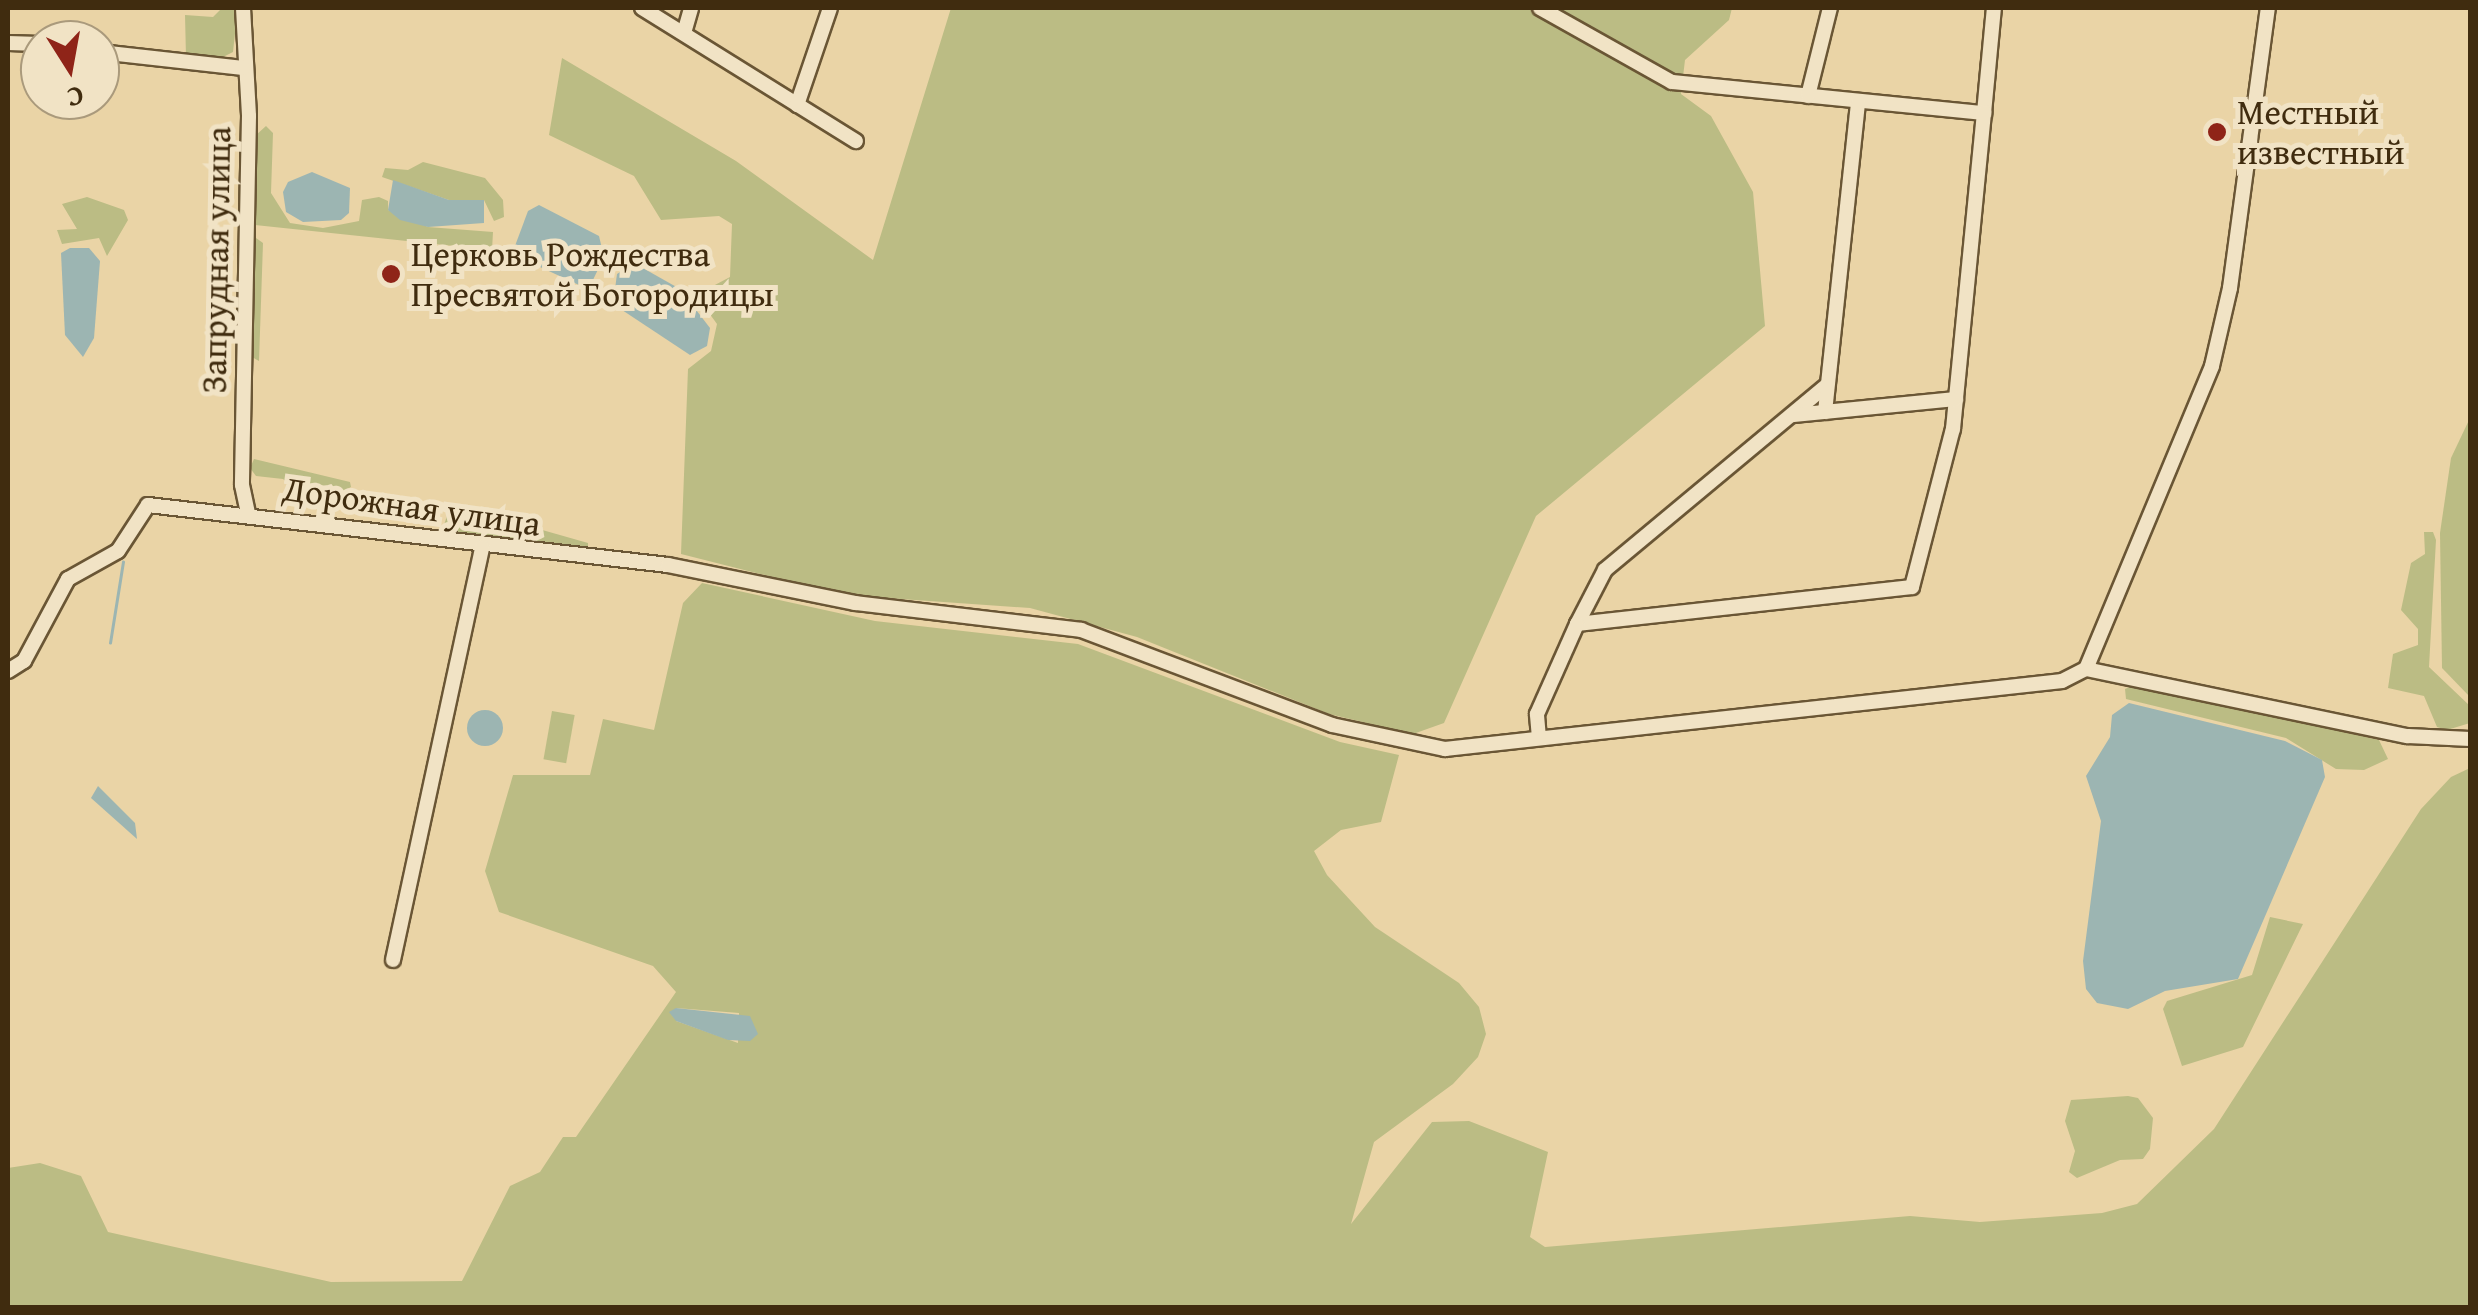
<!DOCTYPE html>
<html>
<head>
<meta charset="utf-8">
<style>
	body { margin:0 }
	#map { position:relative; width:2478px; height:1315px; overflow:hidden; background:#ead4a6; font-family:"Gentium Book Plus",serif }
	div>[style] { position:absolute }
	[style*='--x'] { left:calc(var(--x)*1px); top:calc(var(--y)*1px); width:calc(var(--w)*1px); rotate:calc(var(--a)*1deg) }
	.green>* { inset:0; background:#bbbc84; transform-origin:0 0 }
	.water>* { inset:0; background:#9cb5b2 }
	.round { border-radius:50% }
	.stream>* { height:2.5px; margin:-1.25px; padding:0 1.25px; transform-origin:1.25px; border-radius:1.25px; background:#9cb5b2 }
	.roads { filter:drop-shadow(2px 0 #6a5635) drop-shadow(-2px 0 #6a5635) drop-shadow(0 2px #6a5635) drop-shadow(0 -2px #6a5635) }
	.minor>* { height:14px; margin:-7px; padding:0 7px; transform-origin:7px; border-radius:7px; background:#f1e3c5 }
	.dots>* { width:28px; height:28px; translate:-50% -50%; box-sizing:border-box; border:5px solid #f1e3c5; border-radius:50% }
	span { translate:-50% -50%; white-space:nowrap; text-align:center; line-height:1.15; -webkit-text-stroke:10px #f1e3c5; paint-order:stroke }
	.poi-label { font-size:35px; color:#402c0f }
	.left { translate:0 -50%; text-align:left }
	.street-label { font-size:35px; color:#402c0f }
	.frame { position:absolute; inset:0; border:10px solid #402c0f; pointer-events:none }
	.north { position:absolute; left:20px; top:20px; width:100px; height:100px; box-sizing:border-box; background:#f1e3c5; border:2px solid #aa9a7c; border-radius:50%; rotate:169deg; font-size:28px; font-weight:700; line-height:40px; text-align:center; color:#402c0f }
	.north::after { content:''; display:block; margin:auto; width:35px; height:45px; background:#8f2418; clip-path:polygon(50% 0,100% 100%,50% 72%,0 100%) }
</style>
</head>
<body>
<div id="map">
	<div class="green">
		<div style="clip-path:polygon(222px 8px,234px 8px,237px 15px,233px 52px,219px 59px,186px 57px,185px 15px,213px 17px)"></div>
		<div style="clip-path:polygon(951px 8px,1732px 8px,1729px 20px,1685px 60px,1681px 94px,1711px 116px,1753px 192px,1765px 326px,1536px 516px,1444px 723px,1413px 734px,1329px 714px,1137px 637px,1030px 608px,844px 595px,681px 554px,688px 369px,711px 351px,717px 324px,696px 295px,730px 277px,732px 224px,719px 216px,661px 220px,634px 176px,549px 135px,562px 58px,736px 161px,873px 260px)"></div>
		<div style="clip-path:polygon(266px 126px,273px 133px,271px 193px,290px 223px,323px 228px,359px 221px,362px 200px,379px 197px,388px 201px,388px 210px,428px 227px,493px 232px,492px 250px,255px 225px,255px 136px)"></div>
		<div style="clip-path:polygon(423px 162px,485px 178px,503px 200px,504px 217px,494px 221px,484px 200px,449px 200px,382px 177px,385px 168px,408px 170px)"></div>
		<div style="clip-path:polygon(87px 197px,124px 210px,128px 220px,107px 256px,99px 238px,62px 244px,57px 230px,77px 229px,62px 204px)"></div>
		<div style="clip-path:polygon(256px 238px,263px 243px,259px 361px,250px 356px,251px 239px)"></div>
		<div style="clip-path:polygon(2470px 418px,2470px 697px,2442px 668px,2440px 533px,2451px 458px)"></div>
		<div style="clip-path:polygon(254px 459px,350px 482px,351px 487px,332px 497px,295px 489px,283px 479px,256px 476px,250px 468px)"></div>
		<div style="clip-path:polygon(451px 504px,588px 543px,588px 548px,451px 532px,444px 525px)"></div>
		<div style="clip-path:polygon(2424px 532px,2433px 532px,2436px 540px,2429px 667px,2470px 706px,2470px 723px,2447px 730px,2437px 727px,2424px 696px,2388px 688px,2393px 654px,2418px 645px,2418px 629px,2401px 610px,2411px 563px,2425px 554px)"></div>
		<div style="clip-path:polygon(evenodd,702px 583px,875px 621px,1078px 644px,1340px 742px,1399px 755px,1381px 822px,1341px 830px,1314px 851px,1327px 875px,1375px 927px,1459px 983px,1479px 1007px,1486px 1034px,1478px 1057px,1453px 1084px,1374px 1142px,1351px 1224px,1432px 1122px,1469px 1121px,1548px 1152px,1530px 1237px,1545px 1247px,1910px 1216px,1980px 1222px,2102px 1213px,2137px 1204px,2214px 1129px,2421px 809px,2451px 777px,2470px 768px,2470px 1307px,8px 1307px,8px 1168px,40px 1163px,81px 1176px,108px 1232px,331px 1282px,462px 1281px,510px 1186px,540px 1172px,563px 1137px,576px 1137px,676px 992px,653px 966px,499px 912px,485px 871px,513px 775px,590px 775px,603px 719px,654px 730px,683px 603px,702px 583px,676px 1008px,739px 1013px,738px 1043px,676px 1021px,676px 1008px)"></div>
		<div style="clip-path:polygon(2134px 685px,2379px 740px,2388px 759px,2364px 770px,2336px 769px,2286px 738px,2126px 699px,2125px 689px)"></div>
		<div style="left:552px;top:711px;width:23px;height:49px;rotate:10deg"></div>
		<div style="clip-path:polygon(2270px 917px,2303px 924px,2243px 1047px,2182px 1066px,2163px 1009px,2167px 1001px,2252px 975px)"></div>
		<div style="clip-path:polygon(2128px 1096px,2138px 1098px,2153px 1118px,2150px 1149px,2143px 1159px,2120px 1160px,2077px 1178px,2069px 1172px,2075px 1151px,2065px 1121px,2071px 1100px)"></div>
	</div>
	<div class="water">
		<div style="clip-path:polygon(312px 172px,350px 188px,349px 213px,341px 220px,303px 222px,286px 212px,283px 192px,288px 182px)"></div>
		<div style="clip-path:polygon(393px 180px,449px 200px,484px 200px,484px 223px,428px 227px,400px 220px,388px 210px)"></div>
		<div style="clip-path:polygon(539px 205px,599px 236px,604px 257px,592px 282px,579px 285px,512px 254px,528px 211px)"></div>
		<div style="clip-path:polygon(70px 248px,89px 248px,100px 261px,94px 338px,83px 357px,65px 335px,61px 253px)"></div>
		<div style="clip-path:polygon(634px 263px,680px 289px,710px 328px,707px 346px,690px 355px,613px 304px,617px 274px)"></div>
		<div style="clip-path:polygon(2129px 703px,2285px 741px,2322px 760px,2325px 777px,2238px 979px,2165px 991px,2128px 1009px,2097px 1003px,2086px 989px,2083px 961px,2101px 821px,2086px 776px,2110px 737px,2112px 715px)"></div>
		<div class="round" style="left:467px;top:710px;width:36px;height:36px"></div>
		<div style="clip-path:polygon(98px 786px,135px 823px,137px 839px,91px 798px)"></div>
		<div style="clip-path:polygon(676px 1008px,750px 1016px,758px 1034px,750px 1041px,728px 1040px,676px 1021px,669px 1012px)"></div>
	</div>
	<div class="stream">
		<div style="--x:110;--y:643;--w:82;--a:-80.9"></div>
	</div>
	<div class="roads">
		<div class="minor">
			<div style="--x:243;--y:8;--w:108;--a:86.8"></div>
			<div style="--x:249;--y:116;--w:369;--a:91.1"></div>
			<div style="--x:242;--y:485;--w:30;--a:78"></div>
			<div style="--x:642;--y:8;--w:252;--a:31.9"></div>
			<div style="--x:1540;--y:8;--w:151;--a:29.3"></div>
			<div style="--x:1672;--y:82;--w:314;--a:5.7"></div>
			<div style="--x:1984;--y:113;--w:105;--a:-84.6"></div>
			<div style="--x:684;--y:33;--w:26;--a:-74"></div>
			<div style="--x:8;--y:43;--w:32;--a:2"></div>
			<div style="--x:100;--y:52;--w:144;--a:6.4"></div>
			<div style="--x:1808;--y:96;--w:91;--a:-76"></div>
			<div style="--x:797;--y:105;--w:102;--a:-71.2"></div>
			<div style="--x:1827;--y:385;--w:289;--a:140.2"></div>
			<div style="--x:1605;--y:570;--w:61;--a:117.4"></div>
			<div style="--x:1577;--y:624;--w:337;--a:-6.3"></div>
			<div style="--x:1912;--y:587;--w:163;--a:-75.5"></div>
			<div style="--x:1953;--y:429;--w:318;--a:-84.4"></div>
			<div style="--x:1825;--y:412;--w:312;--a:-83.9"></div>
			<div style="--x:1793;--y:415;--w:164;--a:-5.6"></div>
			<div style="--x:2086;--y:669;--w:329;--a:11.8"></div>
			<div style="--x:2408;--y:736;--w:62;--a:2.8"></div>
			<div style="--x:8;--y:671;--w:19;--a:-32"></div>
			<div style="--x:24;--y:661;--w:93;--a:-61.8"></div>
			<div style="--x:68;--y:579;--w:57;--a:-29.2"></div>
			<div style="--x:118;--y:551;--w:55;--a:-56.9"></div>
			<div style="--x:148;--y:505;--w:523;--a:6.58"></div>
			<div style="--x:668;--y:565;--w:191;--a:11.5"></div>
			<div style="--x:855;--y:603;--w:228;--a:6.8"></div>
			<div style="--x:1081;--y:630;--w:268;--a:20.7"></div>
			<div style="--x:1332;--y:725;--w:116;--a:12"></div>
			<div style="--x:1445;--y:749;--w:621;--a:-6.29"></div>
			<div style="--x:2062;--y:681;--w:27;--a:-27"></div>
			<div style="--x:2086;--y:669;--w:328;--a:-67.4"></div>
			<div style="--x:2212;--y:366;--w:80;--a:-77"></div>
			<div style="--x:2230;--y:288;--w:283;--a:-82.3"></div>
			<div style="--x:1539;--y:738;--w:24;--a:-95"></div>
			<div style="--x:1537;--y:714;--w:98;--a:-66"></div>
			<div style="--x:393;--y:960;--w:422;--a:-77.8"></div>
		</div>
	</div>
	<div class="dots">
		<div style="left:2217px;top:132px;background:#8f2418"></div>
		<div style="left:391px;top:274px;background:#8f2418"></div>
	</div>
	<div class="poi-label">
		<span class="left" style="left:2237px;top:132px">Местный<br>известный</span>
		<span class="left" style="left:411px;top:274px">Церковь Рождества<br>Пресвятой Богородицы</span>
	</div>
	<div class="street-label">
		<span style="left:216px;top:260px;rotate:-89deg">Запрудная улица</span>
		<span style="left:412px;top:506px;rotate:8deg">Дорожная улица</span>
	</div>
	<div class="frame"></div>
	<div class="north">С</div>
</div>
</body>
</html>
